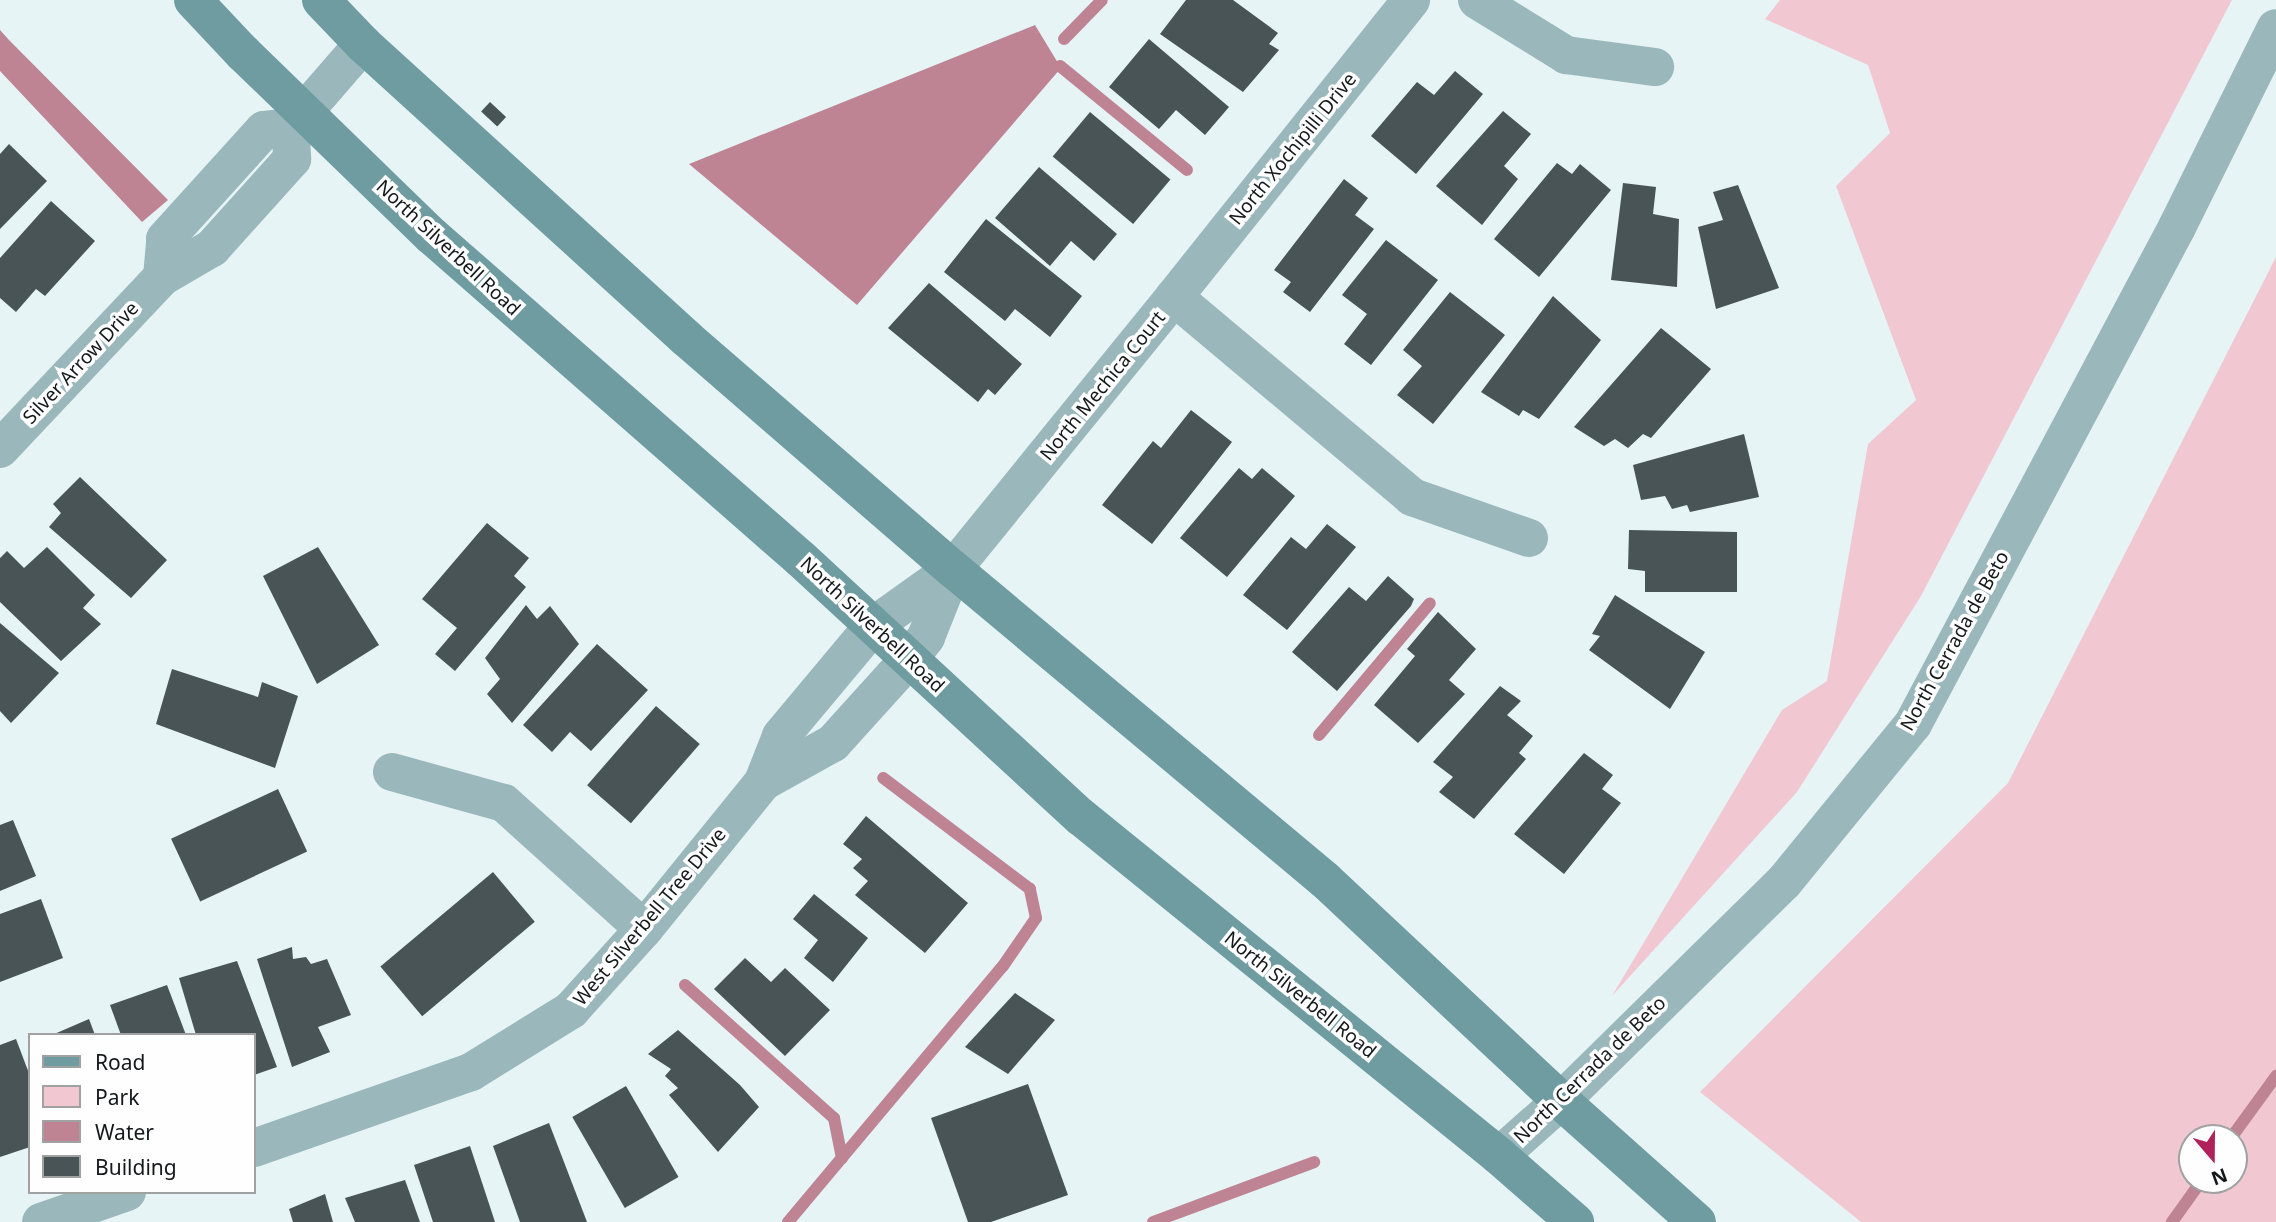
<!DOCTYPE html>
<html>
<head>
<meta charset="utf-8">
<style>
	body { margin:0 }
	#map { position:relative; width:2276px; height:1222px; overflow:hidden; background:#e6f4f6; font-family:"Noto Sans",sans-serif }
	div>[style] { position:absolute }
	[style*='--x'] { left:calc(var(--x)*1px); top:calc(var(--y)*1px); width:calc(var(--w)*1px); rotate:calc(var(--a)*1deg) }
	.green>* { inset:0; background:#f1c8d2 }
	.water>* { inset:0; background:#be8493 }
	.stream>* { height:12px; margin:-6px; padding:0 6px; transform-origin:6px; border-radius:6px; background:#be8493 }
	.building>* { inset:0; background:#485455; transform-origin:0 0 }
	.minor>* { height:38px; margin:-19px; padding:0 19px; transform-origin:19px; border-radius:19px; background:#9ab8bb }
	.secondary>* { height:38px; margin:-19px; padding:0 19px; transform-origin:19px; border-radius:19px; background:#6e9ca1 }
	span { translate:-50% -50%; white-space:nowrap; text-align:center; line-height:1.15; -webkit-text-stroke:7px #fefefe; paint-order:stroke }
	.street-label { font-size:19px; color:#131819 }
	.legend { position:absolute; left:28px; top:1033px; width:228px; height:161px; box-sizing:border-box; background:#fefefe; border:2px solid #a0a2a2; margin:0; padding:9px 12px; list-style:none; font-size:21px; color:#131819 }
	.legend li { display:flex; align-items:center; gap:14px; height:35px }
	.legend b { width:35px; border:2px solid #a0a2a2 }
	.north { position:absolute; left:2178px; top:1124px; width:70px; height:70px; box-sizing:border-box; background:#fefefe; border:2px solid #a0a2a2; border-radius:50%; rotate:160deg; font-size:19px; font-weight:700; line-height:28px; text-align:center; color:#131819 }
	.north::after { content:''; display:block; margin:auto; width:24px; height:32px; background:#b0225c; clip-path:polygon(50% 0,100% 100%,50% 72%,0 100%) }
</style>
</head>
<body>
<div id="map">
	<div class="green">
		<div style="clip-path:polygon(1780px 0,2232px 0,1921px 596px,1797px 792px,1612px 996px,1782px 710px,1827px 681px,1868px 444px,1916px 400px,1836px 186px,1890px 133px,1868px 65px,1765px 19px)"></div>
		<div style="clip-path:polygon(evenodd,2276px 257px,2276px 1222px,1861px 1222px,1700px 1092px,2008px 783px,2276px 257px,2192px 1138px,2234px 1138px,2234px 1180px,2192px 1180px,2192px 1138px)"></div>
	</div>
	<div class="water">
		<div style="clip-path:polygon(1035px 25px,1061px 68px,857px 305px,689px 164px)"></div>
		<div style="clip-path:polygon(0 30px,9px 40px,168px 200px,142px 222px,0 71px)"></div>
	</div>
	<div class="stream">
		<div style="--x:1064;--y:39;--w:54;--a:-45.7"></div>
		<div style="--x:1060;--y:66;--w:164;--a:39.3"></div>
		<div style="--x:1319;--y:735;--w:172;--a:-49.9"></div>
		<div style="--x:685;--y:985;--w:200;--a:41.8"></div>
		<div style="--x:834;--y:1118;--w:41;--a:78.7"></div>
		<div style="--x:2231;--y:1138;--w:77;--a:-54"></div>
		<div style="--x:788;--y:1222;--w:334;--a:-50"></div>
		<div style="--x:1003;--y:966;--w:58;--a:-55.5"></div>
		<div style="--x:1036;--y:918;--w:30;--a:-102"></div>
		<div style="--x:1030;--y:889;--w:184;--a:-142.9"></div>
		<div style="--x:1153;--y:1222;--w:172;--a:-20.4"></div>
		<div style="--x:2172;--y:1222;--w:52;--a:-54.5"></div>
	</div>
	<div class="building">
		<div style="clip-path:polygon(1186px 0,1233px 0,1278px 33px,1269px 44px,1279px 50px,1243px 92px,1160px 34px)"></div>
		<div style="clip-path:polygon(1149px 39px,1229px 107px,1205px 135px,1176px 110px,1159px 129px,1109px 87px)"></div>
		<div style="clip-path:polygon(1455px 71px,1483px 94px,1416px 174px,1371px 136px,1417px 82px,1434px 95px)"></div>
		<div style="left:490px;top:102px;width:22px;height:13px;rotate:43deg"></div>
		<div style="clip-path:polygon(1503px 111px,1531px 134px,1504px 166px,1518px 179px,1482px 225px,1436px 186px)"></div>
		<div style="left:1090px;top:112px;width:105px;height:58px;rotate:40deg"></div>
		<div style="clip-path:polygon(9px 144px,47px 181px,0 229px,0 154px)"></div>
		<div style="clip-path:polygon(1557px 163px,1572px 174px,1580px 164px,1611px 190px,1539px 277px,1494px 239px)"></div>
		<div style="clip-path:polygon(1039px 167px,1117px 234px,1094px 261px,1071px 241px,1050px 266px,995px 218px)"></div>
		<div style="clip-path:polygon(1344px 179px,1368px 198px,1355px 215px,1374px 229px,1310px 312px,1283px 292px,1291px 282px,1274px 270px)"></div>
		<div style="clip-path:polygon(1623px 183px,1656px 187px,1653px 214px,1679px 219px,1677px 287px,1611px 280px)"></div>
		<div style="clip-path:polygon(1738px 185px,1779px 288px,1716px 309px,1698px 227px,1723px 220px,1713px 192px)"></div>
		<div style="clip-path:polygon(51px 201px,95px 241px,45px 296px,36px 289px,16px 312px,0 298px,0 258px)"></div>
		<div style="clip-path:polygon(986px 219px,1082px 296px,1050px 337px,1015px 309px,1005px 321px,944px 272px)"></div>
		<div style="clip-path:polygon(1386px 240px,1438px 280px,1371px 365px,1344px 344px,1367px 314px,1342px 295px)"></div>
		<div style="clip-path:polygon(929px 283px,1022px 364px,995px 395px,988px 389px,978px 402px,888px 328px)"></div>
		<div style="clip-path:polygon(1450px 292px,1505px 335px,1433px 424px,1397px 395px,1422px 366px,1403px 350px)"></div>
		<div style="clip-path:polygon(1553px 296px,1601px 340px,1539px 419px,1523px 410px,1519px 416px,1481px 392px)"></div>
		<div style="clip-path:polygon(1661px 328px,1711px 369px,1651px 438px,1643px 434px,1628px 448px,1615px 439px,1604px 446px,1574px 427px)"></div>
		<div style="clip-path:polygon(1191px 410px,1232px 442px,1152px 544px,1102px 505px,1153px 441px,1161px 448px)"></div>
		<div style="clip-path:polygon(1744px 434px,1759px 497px,1690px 512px,1687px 505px,1672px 509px,1665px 496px,1641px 500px,1633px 465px)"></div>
		<div style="clip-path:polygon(1239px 468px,1252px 479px,1262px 468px,1295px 496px,1227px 577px,1180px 538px)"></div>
		<div style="clip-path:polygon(80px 477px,167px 560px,131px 598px,49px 527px,61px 513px,53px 504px)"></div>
		<div style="clip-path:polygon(487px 523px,529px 558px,514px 576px,526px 587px,455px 671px,435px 654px,457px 628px,422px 599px)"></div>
		<div style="clip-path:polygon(1327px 524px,1356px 547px,1287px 630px,1243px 595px,1291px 537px,1306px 549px)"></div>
		<div style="clip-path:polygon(1629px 530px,1737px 532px,1737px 592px,1645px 592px,1645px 571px,1628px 569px)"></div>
		<div style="clip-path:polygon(47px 547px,95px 595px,83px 608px,101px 624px,61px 661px,0 602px,0 558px,7px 551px,24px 568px)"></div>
		<div style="clip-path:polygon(318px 547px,379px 645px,317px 684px,263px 576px)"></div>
		<div style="clip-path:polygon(1388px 576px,1414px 599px,1411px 606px,1337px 691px,1292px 652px,1349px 587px,1366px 601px)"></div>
		<div style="clip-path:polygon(1615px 595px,1705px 652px,1670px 709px,1589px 650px,1600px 636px,1592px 634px)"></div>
		<div style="clip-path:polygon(526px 605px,537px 619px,550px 606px,579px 644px,512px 723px,487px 694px,500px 679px,485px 658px)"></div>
		<div style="clip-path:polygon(1438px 612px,1476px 649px,1449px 680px,1465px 694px,1418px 743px,1374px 705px,1415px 656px,1407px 649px)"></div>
		<div style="clip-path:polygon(0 623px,59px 673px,11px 723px,0 711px)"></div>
		<div style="clip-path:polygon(597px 644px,648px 690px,591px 751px,570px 732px,552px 752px,523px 725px)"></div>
		<div style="clip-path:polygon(172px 669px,258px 697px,262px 682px,298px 696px,275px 768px,156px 724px)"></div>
		<div style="clip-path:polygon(1500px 686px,1521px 701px,1507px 715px,1533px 736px,1519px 753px,1526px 759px,1474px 819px,1439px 792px,1453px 777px,1433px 762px)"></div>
		<div style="left:656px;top:706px;width:58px;height:105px;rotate:41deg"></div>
		<div style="clip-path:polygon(1584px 753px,1613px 775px,1602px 789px,1621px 803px,1564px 874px,1514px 834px)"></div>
		<div style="left:278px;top:789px;width:69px;height:118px;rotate:65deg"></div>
		<div style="clip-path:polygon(866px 816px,968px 903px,925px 953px,855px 895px,868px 881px,853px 868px,862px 859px,843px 844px)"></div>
		<div style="clip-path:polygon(13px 820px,36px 876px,0 891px,0 825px)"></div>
		<div style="left:493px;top:872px;width:65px;height:147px;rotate:50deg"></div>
		<div style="clip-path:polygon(814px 894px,868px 938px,833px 982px,804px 958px,818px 940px,793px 919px)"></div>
		<div style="clip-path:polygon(41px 899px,63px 958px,0 982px,0 914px)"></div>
		<div style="clip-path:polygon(292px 947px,293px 959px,306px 957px,311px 964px,327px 959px,351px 1015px,318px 1027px,330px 1052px,292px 1067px,257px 959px)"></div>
		<div style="clip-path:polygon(745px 958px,771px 982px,785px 968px,830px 1010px,785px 1056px,714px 989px)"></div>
		<div style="clip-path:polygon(237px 961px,277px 1067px,254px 1075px,254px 1035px,196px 1035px,179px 978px)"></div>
		<div style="clip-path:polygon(167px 985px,186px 1035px,121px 1035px,110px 1005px)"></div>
		<div style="clip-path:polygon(1015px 993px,1055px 1020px,1008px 1074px,965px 1047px)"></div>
		<div style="clip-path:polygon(89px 1019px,95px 1035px,52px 1035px)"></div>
		<div style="clip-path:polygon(678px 1030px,740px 1085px,759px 1107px,718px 1152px,669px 1095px,678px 1088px,665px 1076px,671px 1069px,648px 1054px)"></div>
		<div style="clip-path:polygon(16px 1039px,30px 1076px,30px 1147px,0 1157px,0 1045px)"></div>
		<div style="clip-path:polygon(1028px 1084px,1068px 1195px,991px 1222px,968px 1222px,931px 1118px)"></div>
		<div style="left:626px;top:1086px;width:105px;height:62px;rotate:60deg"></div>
		<div style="clip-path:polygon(549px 1123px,587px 1222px,520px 1222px,493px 1146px)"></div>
		<div style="clip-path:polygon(470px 1146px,495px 1222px,433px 1222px,414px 1165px)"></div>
		<div style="clip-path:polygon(405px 1180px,420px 1222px,355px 1222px,345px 1198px)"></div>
		<div style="clip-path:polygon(325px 1194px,333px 1222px,293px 1222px,289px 1209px)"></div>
	</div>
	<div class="minor">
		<div style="--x:1477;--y:0;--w:105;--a:31.7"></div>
		<div style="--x:1566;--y:55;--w:90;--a:7.7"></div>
		<div style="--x:291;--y:127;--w:110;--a:-49.1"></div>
		<div style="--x:162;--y:277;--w:38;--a:-85"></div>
		<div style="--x:165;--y:239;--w:147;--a:-47.8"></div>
		<div style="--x:264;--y:130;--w:27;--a:-6"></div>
		<div style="--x:1174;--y:297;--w:380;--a:-51.4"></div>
		<div style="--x:0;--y:449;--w:236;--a:-46.7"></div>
		<div style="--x:162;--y:277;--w:58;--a:-30.1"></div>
		<div style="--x:212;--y:248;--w:120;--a:-48"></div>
		<div style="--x:292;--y:159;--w:32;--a:-92"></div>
		<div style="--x:392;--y:772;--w:116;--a:15.5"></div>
		<div style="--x:504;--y:803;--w:188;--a:42"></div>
		<div style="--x:763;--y:782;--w:80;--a:-29.1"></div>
		<div style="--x:833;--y:743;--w:113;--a:-47.9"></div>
		<div style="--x:909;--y:659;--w:28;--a:-52"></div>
		<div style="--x:926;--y:637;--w:73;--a:-68.3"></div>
		<div style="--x:953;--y:569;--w:350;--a:-50.9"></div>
		<div style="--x:1174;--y:297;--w:311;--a:40"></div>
		<div style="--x:1412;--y:497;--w:124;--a:19.3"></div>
		<div style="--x:254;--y:1148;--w:230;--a:-19.3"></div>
		<div style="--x:471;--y:1072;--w:118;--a:-31.8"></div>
		<div style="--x:571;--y:1010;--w:109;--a:-48"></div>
		<div style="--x:644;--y:929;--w:189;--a:-51"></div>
		<div style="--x:763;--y:782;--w:49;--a:-68.6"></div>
		<div style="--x:781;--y:736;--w:143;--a:-50.1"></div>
		<div style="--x:873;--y:626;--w:98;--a:-35.5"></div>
		<div style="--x:1499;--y:1156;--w:83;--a:-41.6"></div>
		<div style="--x:1561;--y:1101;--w:313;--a:-44.5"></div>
		<div style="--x:1784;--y:882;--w:204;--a:-50.8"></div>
		<div style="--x:1913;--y:724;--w:563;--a:-62.02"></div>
		<div style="--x:2177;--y:227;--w:222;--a:-63.6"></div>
		<div style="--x:41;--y:1222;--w:91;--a:-19.2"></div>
	</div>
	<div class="secondary">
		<div style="--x:193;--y:0;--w:73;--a:46.7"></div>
		<div style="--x:243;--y:53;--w:263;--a:44.1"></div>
		<div style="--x:432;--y:236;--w:490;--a:41.2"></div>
		<div style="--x:801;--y:559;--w:381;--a:42.7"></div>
		<div style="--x:1081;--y:817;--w:538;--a:39.04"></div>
		<div style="--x:1499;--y:1156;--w:101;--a:41"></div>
		<div style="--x:321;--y:0;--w:61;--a:46.3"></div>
		<div style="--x:363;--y:44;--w:437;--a:42.3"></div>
		<div style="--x:686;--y:338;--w:353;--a:40.9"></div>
		<div style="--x:953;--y:569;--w:485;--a:39.9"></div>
		<div style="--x:1325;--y:880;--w:323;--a:43.1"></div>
		<div style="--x:1561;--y:1101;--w:182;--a:41.7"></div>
	</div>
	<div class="street-label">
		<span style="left:1293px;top:149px;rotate:-51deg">North Xochipilli Drive</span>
		<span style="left:448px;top:248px;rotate:43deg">North Silverbell Road</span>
		<span style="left:81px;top:363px;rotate:-47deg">Silver Arrow Drive</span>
		<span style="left:1103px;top:386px;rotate:-51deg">North Mechica Court</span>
		<span style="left:872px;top:625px;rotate:43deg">North Silverbell Road</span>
		<span style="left:1955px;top:641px;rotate:-61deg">North Cerrada de Beto</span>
		<span style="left:650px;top:917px;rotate:-50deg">West Silverbell Tree Drive</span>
		<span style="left:1300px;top:995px;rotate:39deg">North Silverbell Road</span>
		<span style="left:1590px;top:1070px;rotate:-44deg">North Cerrada de Beto</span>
	</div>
	<ul class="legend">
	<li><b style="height:9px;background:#6e9ca1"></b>Road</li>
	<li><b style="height:19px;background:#f1c8d2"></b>Park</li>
	<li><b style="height:19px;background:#be8493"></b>Water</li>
	<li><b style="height:19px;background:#485455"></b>Building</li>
	</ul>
	<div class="north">N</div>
</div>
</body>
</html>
